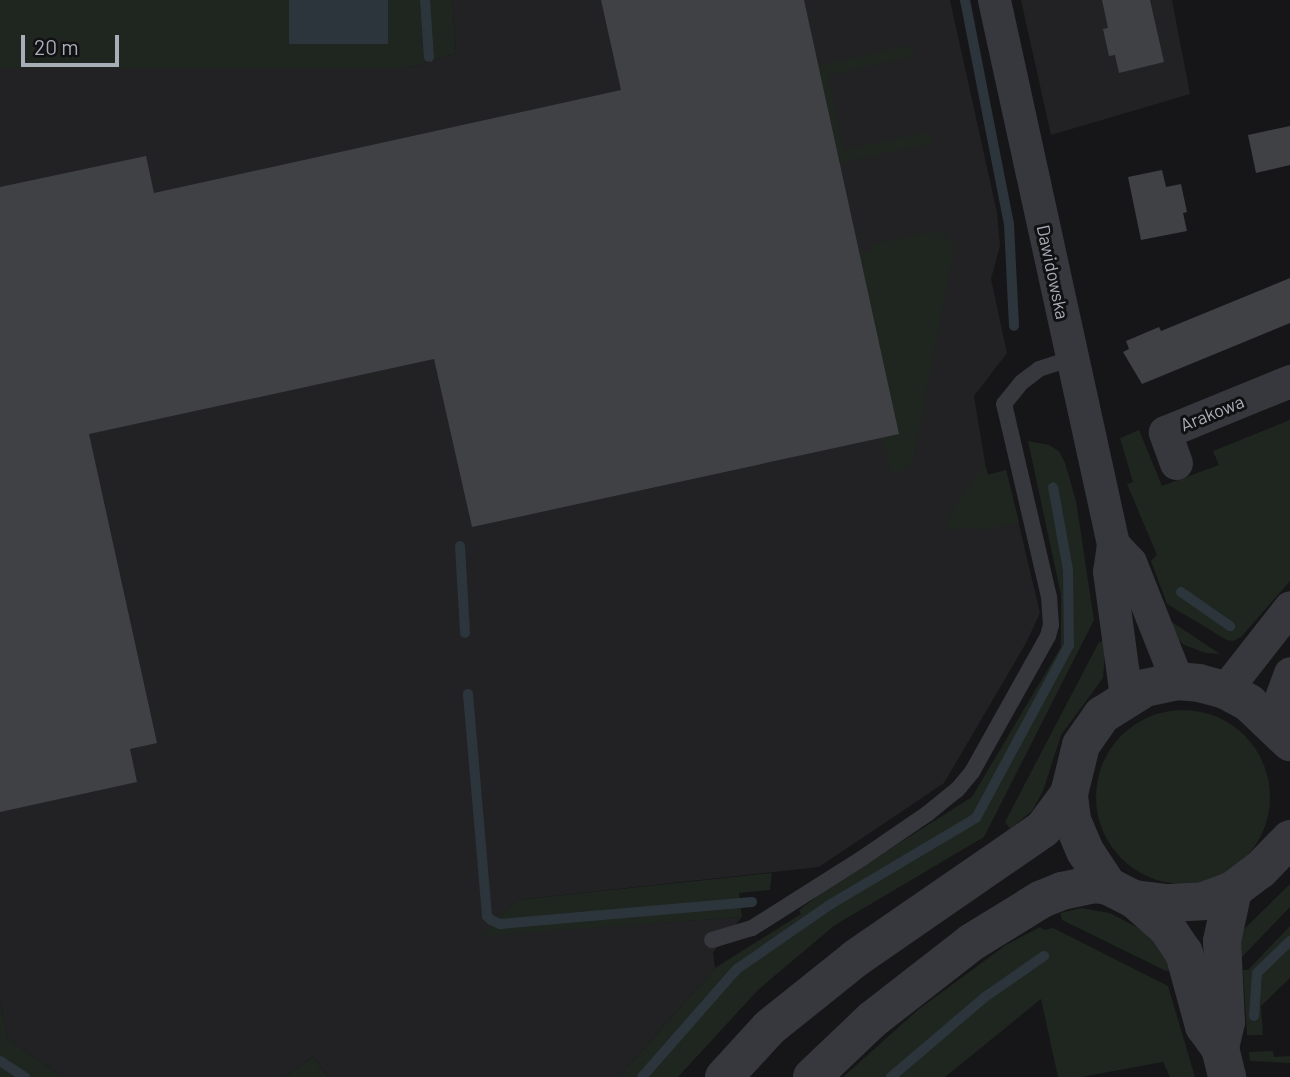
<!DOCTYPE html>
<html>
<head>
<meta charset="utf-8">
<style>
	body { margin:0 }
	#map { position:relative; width:1290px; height:1077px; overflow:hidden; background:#161618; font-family:Barlow,sans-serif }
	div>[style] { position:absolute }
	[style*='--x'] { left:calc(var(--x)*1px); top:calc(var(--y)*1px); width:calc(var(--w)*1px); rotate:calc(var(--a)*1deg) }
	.built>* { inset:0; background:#222225 }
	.green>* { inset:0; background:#1e261f }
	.round { border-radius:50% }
	.water>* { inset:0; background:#2c353c; transform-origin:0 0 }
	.stream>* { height:10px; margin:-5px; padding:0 5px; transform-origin:5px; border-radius:5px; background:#2c353c }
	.building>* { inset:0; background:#404145 }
	.service>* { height:16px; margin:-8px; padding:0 8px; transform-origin:8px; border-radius:8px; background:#37383d }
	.minor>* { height:33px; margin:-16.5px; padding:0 16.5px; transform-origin:16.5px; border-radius:16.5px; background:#37383d }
	.tertiary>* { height:38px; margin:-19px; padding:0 19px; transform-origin:19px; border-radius:19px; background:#37383d }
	span { translate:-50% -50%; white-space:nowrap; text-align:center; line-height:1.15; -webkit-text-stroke:6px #111113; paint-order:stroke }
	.street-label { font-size:18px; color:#a8adb8 }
	.scale { position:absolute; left:21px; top:35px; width:98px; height:32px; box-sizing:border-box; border:4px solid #a8adb8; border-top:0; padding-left:9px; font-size:21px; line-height:24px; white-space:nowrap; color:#a8adb8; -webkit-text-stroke:5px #111113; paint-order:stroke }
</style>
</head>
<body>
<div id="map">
	<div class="built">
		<div style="clip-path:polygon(452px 0,950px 0,997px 213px,1000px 246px,991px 279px,1007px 353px,974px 396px,987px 475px,1006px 470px,1040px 613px,1026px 643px,944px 783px,819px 867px,517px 900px,482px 935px,742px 917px,713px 952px,715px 968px,619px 1077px,328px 1077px,313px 1057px,284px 1077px,62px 1077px,7px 1038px,0 1001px,0 68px,409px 68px,456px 53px)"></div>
		<div style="clip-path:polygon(1021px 0,1172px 0,1190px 94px,1051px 135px)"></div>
	</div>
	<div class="green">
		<div style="clip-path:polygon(0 0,452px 0,456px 53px,409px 68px,0 68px)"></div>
		<div style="clip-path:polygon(912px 45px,914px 56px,828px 76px,844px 150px,930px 131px,933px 143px,840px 163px,818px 65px)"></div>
		<div style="clip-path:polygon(930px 232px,943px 233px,954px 244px,954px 249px,913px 461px,903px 471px,891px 474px,883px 437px,899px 433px,859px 252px,873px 250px,872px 244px)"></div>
		<div style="clip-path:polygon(1290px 420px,1290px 581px,1241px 637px,1233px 641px,1227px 640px,1167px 604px,1151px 561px,1157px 555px,1127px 484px,1133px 482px,1120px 438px,1139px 430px,1162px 486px,1219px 465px,1213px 451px)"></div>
		<div style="clip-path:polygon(1028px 441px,1049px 445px,1059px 451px,1065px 463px,1076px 501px,1094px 620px,984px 837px,835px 925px,758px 990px,678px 1077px,619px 1077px,715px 968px,801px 914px,799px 910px,830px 887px,972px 797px,1061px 647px,1061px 595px)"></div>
		<div style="clip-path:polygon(985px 464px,988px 475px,1006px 470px,1019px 522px,982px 530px,967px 527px,948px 531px,948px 521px,954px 507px)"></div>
		<div style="clip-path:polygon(1172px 622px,1220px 654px,1206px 653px,1184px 645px,1165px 626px)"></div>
		<div style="clip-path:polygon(1106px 641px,1103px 678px,1061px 735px,1043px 791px,1032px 811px,1010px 829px,1005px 822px,1099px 642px)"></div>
		<div class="round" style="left:1096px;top:710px;width:174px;height:174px"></div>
		<div style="clip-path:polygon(772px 873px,770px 890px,739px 893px,742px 917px,481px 936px,517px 900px)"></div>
		<div style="clip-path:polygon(1290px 884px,1290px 907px,1240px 959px,1241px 932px)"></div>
		<div style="clip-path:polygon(1081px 908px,1110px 913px,1153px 936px,1173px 969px,1166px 971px,1062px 920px,1060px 913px)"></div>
		<div style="clip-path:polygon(1290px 926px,1290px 978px,1261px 1006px,1263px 1035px,1247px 1035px,1243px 970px,1248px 970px)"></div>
		<div style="clip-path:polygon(1040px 927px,1044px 930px,1053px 928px,1168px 986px,1195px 1077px,1170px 1077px,1163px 1062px,1081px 1077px,1058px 1077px,1041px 999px,945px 1077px,843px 1077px,919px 1009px,1006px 945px)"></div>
		<div style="clip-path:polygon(0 1001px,7px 1038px,62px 1077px,0 1077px)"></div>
		<div style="clip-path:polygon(1273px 1051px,1274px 1057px,1290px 1056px,1290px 1063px,1250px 1061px,1249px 1052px)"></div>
		<div style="clip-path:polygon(313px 1057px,328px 1077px,284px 1077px)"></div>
	</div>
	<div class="water">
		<div style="left:289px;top:0;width:99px;height:44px"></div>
	</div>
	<div class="stream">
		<div style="--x:425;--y:0;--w:57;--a:86"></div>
		<div style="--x:965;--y:0;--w:228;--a:78.9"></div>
		<div style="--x:1009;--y:224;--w:102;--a:87.2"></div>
		<div style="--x:460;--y:546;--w:87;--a:86.7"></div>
		<div style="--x:1181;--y:592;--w:60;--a:34.8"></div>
		<div style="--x:468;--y:694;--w:223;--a:85.1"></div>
		<div style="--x:487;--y:916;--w:6;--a:45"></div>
		<div style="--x:491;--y:920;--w:10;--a:24"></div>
		<div style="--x:500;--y:924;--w:253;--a:-5"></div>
		<div style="--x:1254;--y:1016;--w:43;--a:-86"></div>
		<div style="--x:1257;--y:973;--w:46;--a:-44.1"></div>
		<div style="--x:0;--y:1061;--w:30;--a:33"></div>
		<div style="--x:642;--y:1077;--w:144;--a:-48.7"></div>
		<div style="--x:737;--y:969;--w:114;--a:-34.7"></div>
		<div style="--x:831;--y:904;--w:169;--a:-30.7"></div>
		<div style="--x:976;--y:818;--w:196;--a:-61.7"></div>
		<div style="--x:1069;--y:645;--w:75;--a:-90.8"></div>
		<div style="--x:1068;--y:570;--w:84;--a:-100.2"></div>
		<div style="--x:891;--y:1077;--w:123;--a:-40.4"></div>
		<div style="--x:985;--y:997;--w:72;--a:-34.8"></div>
	</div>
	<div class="building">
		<div style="clip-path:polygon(601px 0,804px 0,899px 434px,472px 527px,434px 359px,89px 434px,157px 743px,130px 749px,137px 782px,0 812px,0 187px,146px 156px,154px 193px,621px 90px)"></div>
		<div style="clip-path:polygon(1102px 0,1150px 0,1164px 62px,1119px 73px,1115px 55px,1109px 56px,1103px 29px,1108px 28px)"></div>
		<div style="clip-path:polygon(1290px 126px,1290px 165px,1256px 173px,1248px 135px)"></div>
		<div style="clip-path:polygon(1162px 170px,1166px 187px,1181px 184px,1187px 212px,1183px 213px,1187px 231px,1141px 240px,1128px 177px)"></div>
		<div style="clip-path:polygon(1290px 278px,1290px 323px,1142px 384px,1123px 352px,1129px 349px,1126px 341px,1159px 327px,1161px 331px)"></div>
	</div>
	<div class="service">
		<div style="--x:712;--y:940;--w:42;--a:-16.7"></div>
		<div style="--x:752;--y:928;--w:129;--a:-32.3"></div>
		<div style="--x:861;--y:859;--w:80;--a:-34.3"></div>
		<div style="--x:927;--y:814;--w:38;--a:-39"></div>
		<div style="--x:957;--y:790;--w:23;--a:-50"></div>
		<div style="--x:972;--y:772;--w:156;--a:-60.8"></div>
		<div style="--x:1048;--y:636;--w:11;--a:-75"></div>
		<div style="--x:1051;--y:625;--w:28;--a:-94"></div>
		<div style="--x:1049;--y:597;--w:198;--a:-103.1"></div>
		<div style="--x:1004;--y:404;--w:28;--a:-51"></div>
		<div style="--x:1022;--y:382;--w:21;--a:-37"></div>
		<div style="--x:1039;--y:369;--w:35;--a:-18"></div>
	</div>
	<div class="minor">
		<div style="--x:994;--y:0;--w:557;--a:77.66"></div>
		<div style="--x:1113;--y:544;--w:27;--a:98"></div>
		<div style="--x:1109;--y:571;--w:127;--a:82.3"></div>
		<div style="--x:1176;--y:463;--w:33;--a:-110"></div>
		<div style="--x:1165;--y:432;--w:135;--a:-22.2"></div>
		<div style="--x:1113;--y:544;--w:25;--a:47"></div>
		<div style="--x:1130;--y:562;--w:128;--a:68.4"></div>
		<div style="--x:1225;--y:690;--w:105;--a:-51.9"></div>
		<div style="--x:1272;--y:722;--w:52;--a:-69.8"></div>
	</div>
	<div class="tertiary">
		<div style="--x:1108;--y:886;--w:42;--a:-123.3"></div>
		<div style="--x:1085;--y:851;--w:34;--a:-113"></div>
		<div style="--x:1072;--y:820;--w:26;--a:-97"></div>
		<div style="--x:1069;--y:794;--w:50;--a:-76.2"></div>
		<div style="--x:1081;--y:745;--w:37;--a:-55"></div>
		<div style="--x:1102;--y:715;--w:51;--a:-32.1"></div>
		<div style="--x:1145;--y:688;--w:33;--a:-12"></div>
		<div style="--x:1177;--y:681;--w:22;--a:5"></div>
		<div style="--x:1199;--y:683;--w:27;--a:15"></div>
		<div style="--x:1225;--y:690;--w:27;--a:28"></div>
		<div style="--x:1249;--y:703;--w:57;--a:43.6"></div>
		<div style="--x:1134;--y:899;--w:44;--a:41.3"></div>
		<div style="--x:1167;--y:928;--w:30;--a:56"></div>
		<div style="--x:1184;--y:953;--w:76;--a:74.7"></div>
		<div style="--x:1204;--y:1026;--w:27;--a:54"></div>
		<div style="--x:1220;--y:1048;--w:30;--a:76"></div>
		<div style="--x:1220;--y:1048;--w:27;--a:-77"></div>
		<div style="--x:1226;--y:1022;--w:81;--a:-92.8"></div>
		<div style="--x:1222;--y:941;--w:52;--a:-77.8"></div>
		<div style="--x:724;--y:1077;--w:68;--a:-47.4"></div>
		<div style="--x:770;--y:1027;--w:110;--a:-38.7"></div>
		<div style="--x:856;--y:958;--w:227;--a:-34.6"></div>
		<div style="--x:1043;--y:829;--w:44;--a:-53.4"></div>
		<div style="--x:812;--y:1077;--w:84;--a:-43.6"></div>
		<div style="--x:873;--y:1019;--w:125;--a:-37.9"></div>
		<div style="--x:972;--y:942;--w:82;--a:-31.6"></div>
		<div style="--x:1042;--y:899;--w:22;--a:-22"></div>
		<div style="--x:1062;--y:891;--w:33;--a:-12"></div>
		<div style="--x:1094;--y:884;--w:14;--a:8"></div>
		<div style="--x:1108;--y:886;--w:29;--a:27"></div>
		<div style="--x:1134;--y:899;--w:35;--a:7"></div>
		<div style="--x:1169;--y:903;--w:34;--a:-3"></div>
		<div style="--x:1203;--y:901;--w:32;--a:-20"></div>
		<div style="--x:1233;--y:890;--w:34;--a:-37"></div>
		<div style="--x:1260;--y:870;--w:43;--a:-45.9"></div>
	</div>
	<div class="street-label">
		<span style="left:1053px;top:272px;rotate:78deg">Dawidowska</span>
		<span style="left:1212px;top:413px;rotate:-22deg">Arakowa</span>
	</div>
	<div class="scale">20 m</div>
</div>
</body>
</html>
